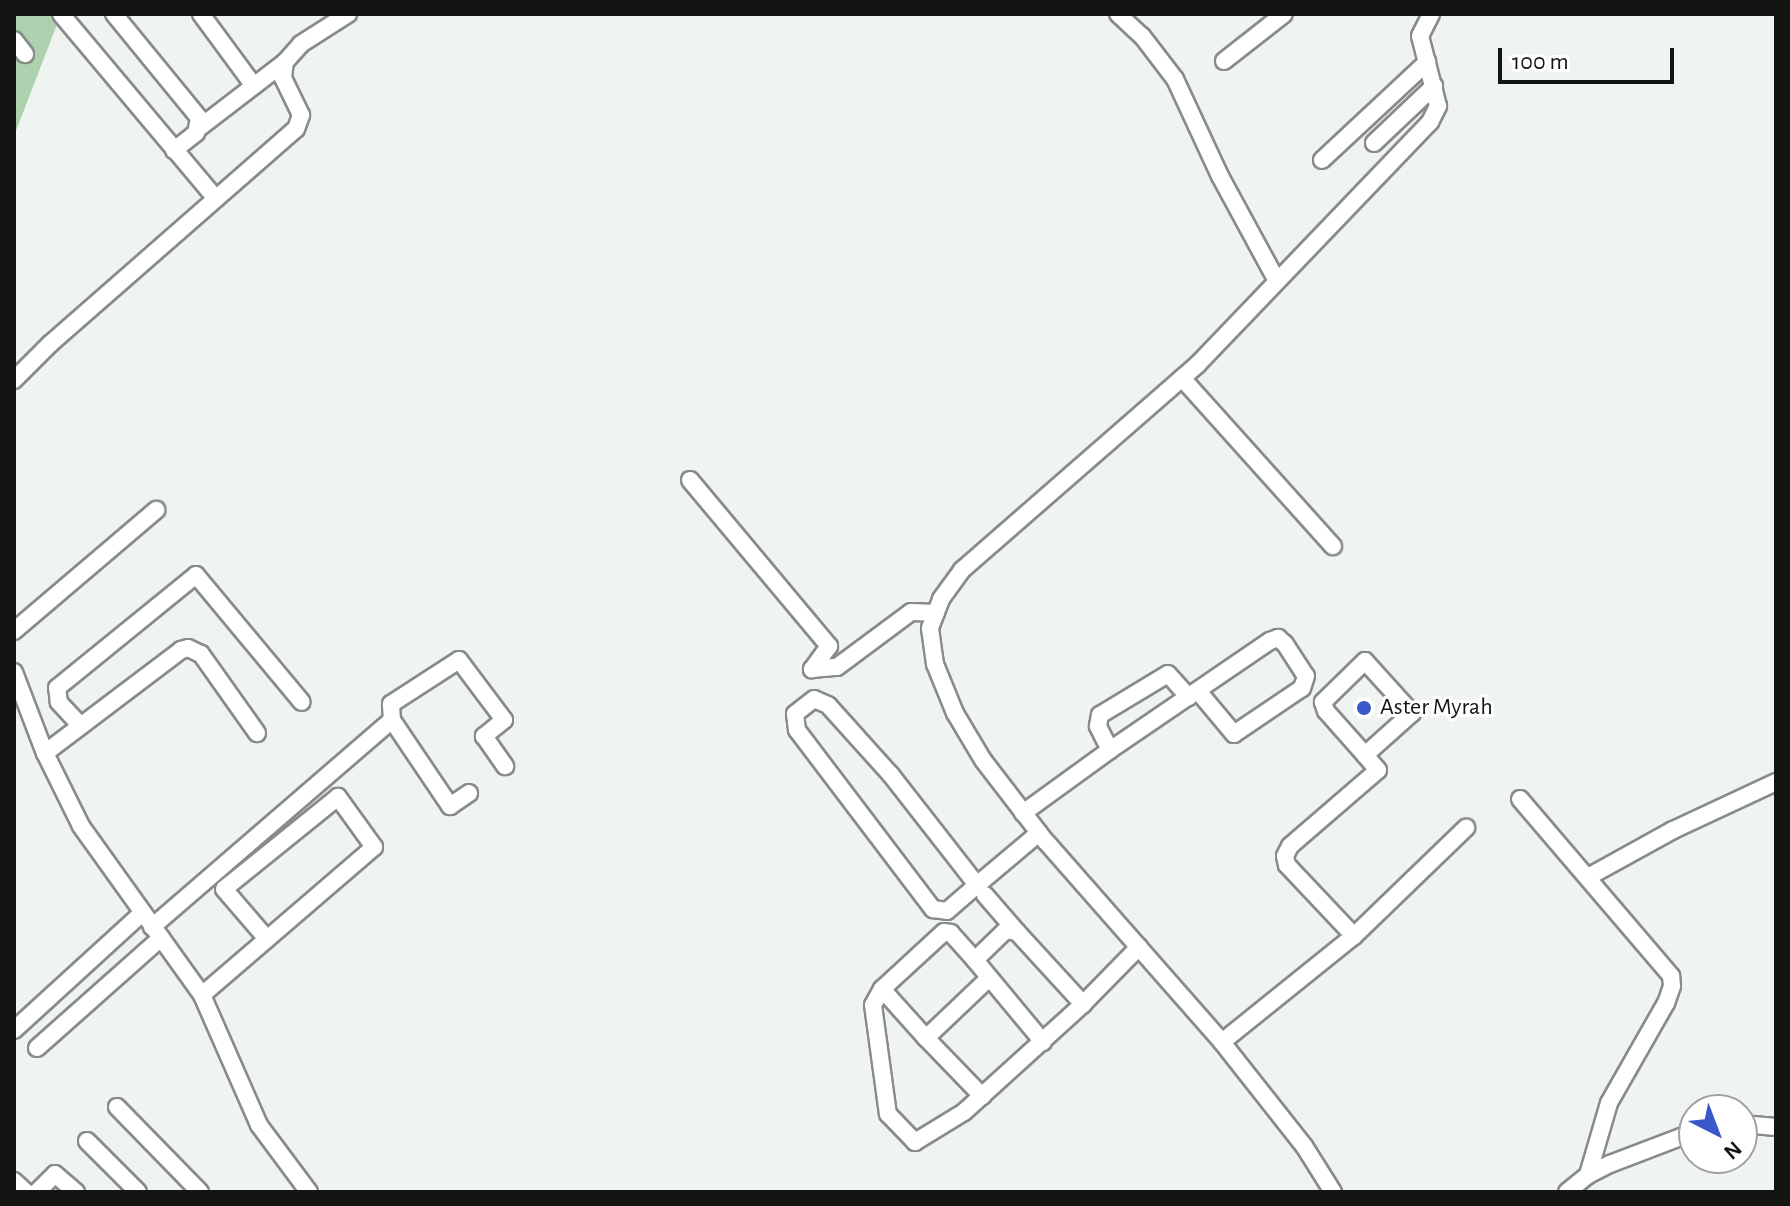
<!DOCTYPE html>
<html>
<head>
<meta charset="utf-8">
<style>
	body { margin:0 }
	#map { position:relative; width:1790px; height:1206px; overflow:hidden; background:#f0f4f0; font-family:"Alegreya Sans",sans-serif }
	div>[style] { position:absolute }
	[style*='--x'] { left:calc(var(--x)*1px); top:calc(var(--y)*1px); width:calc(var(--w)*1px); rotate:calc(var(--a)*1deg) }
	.forest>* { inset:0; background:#add0af }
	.roads { filter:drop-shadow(2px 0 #888c88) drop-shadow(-2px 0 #888c88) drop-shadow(0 2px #888c88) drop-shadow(0 -2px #888c88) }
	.minor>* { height:16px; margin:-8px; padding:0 8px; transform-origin:8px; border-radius:8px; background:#fff }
	.dots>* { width:22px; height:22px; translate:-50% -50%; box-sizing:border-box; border:4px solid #fff; border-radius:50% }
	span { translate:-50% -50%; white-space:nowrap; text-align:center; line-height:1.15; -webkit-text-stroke:6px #fff; paint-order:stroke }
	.poi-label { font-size:24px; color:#131513 }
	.left { translate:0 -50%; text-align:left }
	.frame { position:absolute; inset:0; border:16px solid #131513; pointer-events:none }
	.north { position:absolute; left:1678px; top:1094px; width:80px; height:80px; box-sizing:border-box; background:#fff; border:2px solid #a1a1a1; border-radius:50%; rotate:138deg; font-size:22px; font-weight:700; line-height:32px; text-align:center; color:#131513 }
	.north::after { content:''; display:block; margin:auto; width:28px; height:36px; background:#3958c9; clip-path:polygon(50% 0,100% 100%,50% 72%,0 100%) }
	.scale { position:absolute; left:1498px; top:48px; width:176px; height:36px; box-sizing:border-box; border:4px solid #131513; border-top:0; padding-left:10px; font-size:24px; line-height:28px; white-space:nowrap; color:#131513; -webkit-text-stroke:6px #fff; paint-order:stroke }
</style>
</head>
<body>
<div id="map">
	<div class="forest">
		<div style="clip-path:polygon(14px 14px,61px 14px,14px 136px)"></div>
	</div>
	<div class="roads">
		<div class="minor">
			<div style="--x:61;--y:14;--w:241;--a:50"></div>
			<div style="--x:114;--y:14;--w:134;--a:50.7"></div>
			<div style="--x:199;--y:118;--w:15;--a:101"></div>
			<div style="--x:196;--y:133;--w:28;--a:142"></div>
			<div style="--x:201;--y:14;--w:89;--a:53.6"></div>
			<div style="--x:1118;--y:14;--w:33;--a:43"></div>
			<div style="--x:1142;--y:36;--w:54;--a:52.5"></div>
			<div style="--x:1175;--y:79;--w:107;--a:65.1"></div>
			<div style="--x:1220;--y:176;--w:117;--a:61.5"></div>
			<div style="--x:14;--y:40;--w:18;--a:52"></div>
			<div style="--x:1224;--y:61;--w:76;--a:-38.1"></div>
			<div style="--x:199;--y:128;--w:108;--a:-37.5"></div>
			<div style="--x:1374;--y:143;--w:83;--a:-43.5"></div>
			<div style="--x:1322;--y:160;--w:144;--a:-43"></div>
			<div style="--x:1182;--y:378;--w:226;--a:48.1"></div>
			<div style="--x:14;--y:380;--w:51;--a:-45"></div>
			<div style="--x:50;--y:344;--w:327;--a:-41.2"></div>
			<div style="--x:296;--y:129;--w:15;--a:-70"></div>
			<div style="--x:301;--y:115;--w:41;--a:-115.9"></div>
			<div style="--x:283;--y:78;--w:16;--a:-83"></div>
			<div style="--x:285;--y:62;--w:24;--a:-48"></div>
			<div style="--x:301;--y:44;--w:56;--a:-32.6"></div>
			<div style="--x:690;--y:480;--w:217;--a:50.1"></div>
			<div style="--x:829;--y:646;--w:29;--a:126"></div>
			<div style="--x:812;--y:669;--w:25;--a:-5"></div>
			<div style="--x:837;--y:667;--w:92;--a:-36.6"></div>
			<div style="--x:911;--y:612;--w:25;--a:2"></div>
			<div style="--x:14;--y:631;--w:187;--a:-40.4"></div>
			<div style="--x:14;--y:672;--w:87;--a:69.1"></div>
			<div style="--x:45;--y:753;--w:81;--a:63.7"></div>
			<div style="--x:81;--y:826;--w:208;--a:54.4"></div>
			<div style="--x:202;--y:995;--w:142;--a:66.3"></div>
			<div style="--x:259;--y:1125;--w:84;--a:53.3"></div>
			<div style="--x:392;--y:720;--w:16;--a:-94"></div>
			<div style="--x:391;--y:704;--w:81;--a:-32.9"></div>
			<div style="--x:459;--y:660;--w:75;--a:53.1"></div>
			<div style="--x:504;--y:720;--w:26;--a:141"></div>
			<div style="--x:484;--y:736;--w:37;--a:55"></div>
			<div style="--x:81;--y:726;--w:33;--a:-133"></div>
			<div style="--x:59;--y:702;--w:14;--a:-98"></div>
			<div style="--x:57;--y:688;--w:179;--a:-39.1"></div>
			<div style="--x:196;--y:575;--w:165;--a:50.2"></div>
			<div style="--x:1110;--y:750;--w:27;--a:-117"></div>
			<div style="--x:1098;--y:726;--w:11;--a:-80"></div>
			<div style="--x:1100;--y:715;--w:79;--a:-31.1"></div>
			<div style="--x:1168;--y:674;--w:31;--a:48"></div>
			<div style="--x:45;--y:753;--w:171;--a:-37.1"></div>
			<div style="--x:181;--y:650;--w:7;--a:-16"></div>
			<div style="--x:188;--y:648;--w:14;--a:25"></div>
			<div style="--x:201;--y:654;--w:97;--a:54.7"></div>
			<div style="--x:1520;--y:799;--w:233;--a:49.5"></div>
			<div style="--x:1671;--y:976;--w:10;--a:84"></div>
			<div style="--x:1672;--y:986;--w:18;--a:109"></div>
			<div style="--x:1666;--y:1003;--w:115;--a:119.7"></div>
			<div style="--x:1609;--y:1103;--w:75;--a:106.3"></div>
			<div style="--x:1023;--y:813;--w:107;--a:-35.9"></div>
			<div style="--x:1110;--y:750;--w:194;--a:-34.3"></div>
			<div style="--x:1270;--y:641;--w:9;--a:-21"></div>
			<div style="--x:1278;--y:638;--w:9;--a:41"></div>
			<div style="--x:1285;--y:644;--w:38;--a:57"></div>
			<div style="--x:1306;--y:676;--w:13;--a:108"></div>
			<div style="--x:1302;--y:688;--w:82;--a:145.9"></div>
			<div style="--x:1234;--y:734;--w:56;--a:-129.9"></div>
			<div style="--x:1588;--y:877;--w:97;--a:-28.9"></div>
			<div style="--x:1673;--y:830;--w:114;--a:-25"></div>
			<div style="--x:977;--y:885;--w:140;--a:-128"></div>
			<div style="--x:891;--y:775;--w:94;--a:-132"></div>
			<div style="--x:828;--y:705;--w:15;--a:-157"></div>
			<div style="--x:814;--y:699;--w:24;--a:142"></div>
			<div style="--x:795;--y:714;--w:16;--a:83"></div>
			<div style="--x:797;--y:730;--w:225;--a:52.8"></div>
			<div style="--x:933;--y:909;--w:14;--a:8"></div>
			<div style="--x:947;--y:911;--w:40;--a:-41"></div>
			<div style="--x:977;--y:885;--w:81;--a:-40"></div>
			<div style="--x:985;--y:895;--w:49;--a:49.1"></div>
			<div style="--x:152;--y:927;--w:317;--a:-40.8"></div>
			<div style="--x:392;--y:720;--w:104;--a:56"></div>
			<div style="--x:450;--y:806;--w:23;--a:-34"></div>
			<div style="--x:1354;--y:936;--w:156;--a:-44"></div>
			<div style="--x:975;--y:960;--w:36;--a:-132"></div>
			<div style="--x:951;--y:933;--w:7;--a:-172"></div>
			<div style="--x:944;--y:932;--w:84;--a:137.4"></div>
			<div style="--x:882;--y:989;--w:66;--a:48.1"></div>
			<div style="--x:926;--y:1038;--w:86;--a:-43.6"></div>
			<div style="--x:882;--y:989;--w:18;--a:119"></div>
			<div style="--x:873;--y:1005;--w:110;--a:82.2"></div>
			<div style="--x:888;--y:1114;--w:39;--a:46"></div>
			<div style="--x:915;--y:1142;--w:57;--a:-31.5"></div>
			<div style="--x:964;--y:1112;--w:161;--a:-42.2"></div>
			<div style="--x:1083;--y:1004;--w:80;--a:-45.5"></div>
			<div style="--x:202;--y:995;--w:227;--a:-40.7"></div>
			<div style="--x:374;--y:847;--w:62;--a:-125.8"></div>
			<div style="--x:338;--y:797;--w:146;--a:141.1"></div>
			<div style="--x:224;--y:889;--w:66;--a:49.3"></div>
			<div style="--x:14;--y:1030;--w:173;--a:-42.4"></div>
			<div style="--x:926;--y:1038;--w:81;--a:46"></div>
			<div style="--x:1043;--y:1042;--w:107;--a:-129.7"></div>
			<div style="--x:975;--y:960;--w:43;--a:-44.1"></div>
			<div style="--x:1006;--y:930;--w:11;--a:10"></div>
			<div style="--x:1017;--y:932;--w:98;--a:47.5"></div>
			<div style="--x:1222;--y:1042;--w:169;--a:-38.8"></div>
			<div style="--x:1354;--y:936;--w:98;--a:-133.3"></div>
			<div style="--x:1287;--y:865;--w:9;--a:-103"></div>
			<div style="--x:1285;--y:856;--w:11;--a:-63"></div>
			<div style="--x:1290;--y:846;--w:116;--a:-40.8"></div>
			<div style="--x:1378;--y:770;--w:20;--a:-131"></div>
			<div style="--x:1365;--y:755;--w:63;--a:-41.8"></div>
			<div style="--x:1412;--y:713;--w:70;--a:-132.1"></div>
			<div style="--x:1365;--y:661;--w:59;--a:135.7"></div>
			<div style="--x:1323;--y:702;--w:9;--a:72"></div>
			<div style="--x:1326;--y:711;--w:59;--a:48.4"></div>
			<div style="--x:37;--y:1048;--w:166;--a:-41.6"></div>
			<div style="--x:117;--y:1107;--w:119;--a:45.7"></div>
			<div style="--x:1742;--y:1124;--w:34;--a:5"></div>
			<div style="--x:87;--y:1141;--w:72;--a:45"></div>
			<div style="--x:14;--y:1181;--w:16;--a:43"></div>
			<div style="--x:37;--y:1192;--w:25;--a:-45"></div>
			<div style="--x:55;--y:1174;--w:28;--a:41"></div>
			<div style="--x:1333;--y:1192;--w:54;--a:-122.2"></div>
			<div style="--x:1304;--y:1146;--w:132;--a:-128.3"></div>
			<div style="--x:1222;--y:1042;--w:266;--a:-131.3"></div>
			<div style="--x:1046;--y:842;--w:103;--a:-127.5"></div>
			<div style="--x:983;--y:760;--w:55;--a:-120.8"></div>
			<div style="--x:955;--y:713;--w:53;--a:-112.2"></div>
			<div style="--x:935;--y:664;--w:36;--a:-98"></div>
			<div style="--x:930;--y:628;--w:31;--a:-69"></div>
			<div style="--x:941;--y:599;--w:36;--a:-54"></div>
			<div style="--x:962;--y:570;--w:312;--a:-41.1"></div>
			<div style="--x:1197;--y:365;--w:337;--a:-46.2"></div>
			<div style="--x:1430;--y:122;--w:18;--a:-63"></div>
			<div style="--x:1438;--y:106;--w:72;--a:-104.4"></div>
			<div style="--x:1420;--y:36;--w:25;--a:-63"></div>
			<div style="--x:1567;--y:1192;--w:27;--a:-39"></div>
			<div style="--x:1588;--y:1175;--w:25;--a:-27"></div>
			<div style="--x:1610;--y:1164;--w:90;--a:-20.9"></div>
		</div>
	</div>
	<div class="dots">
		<div style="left:1364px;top:708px;background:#3958c9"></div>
	</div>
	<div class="poi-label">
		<span class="left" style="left:1380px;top:708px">Aster Myrah</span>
	</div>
	<div class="frame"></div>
	<div class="north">N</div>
	<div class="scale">100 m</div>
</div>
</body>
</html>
